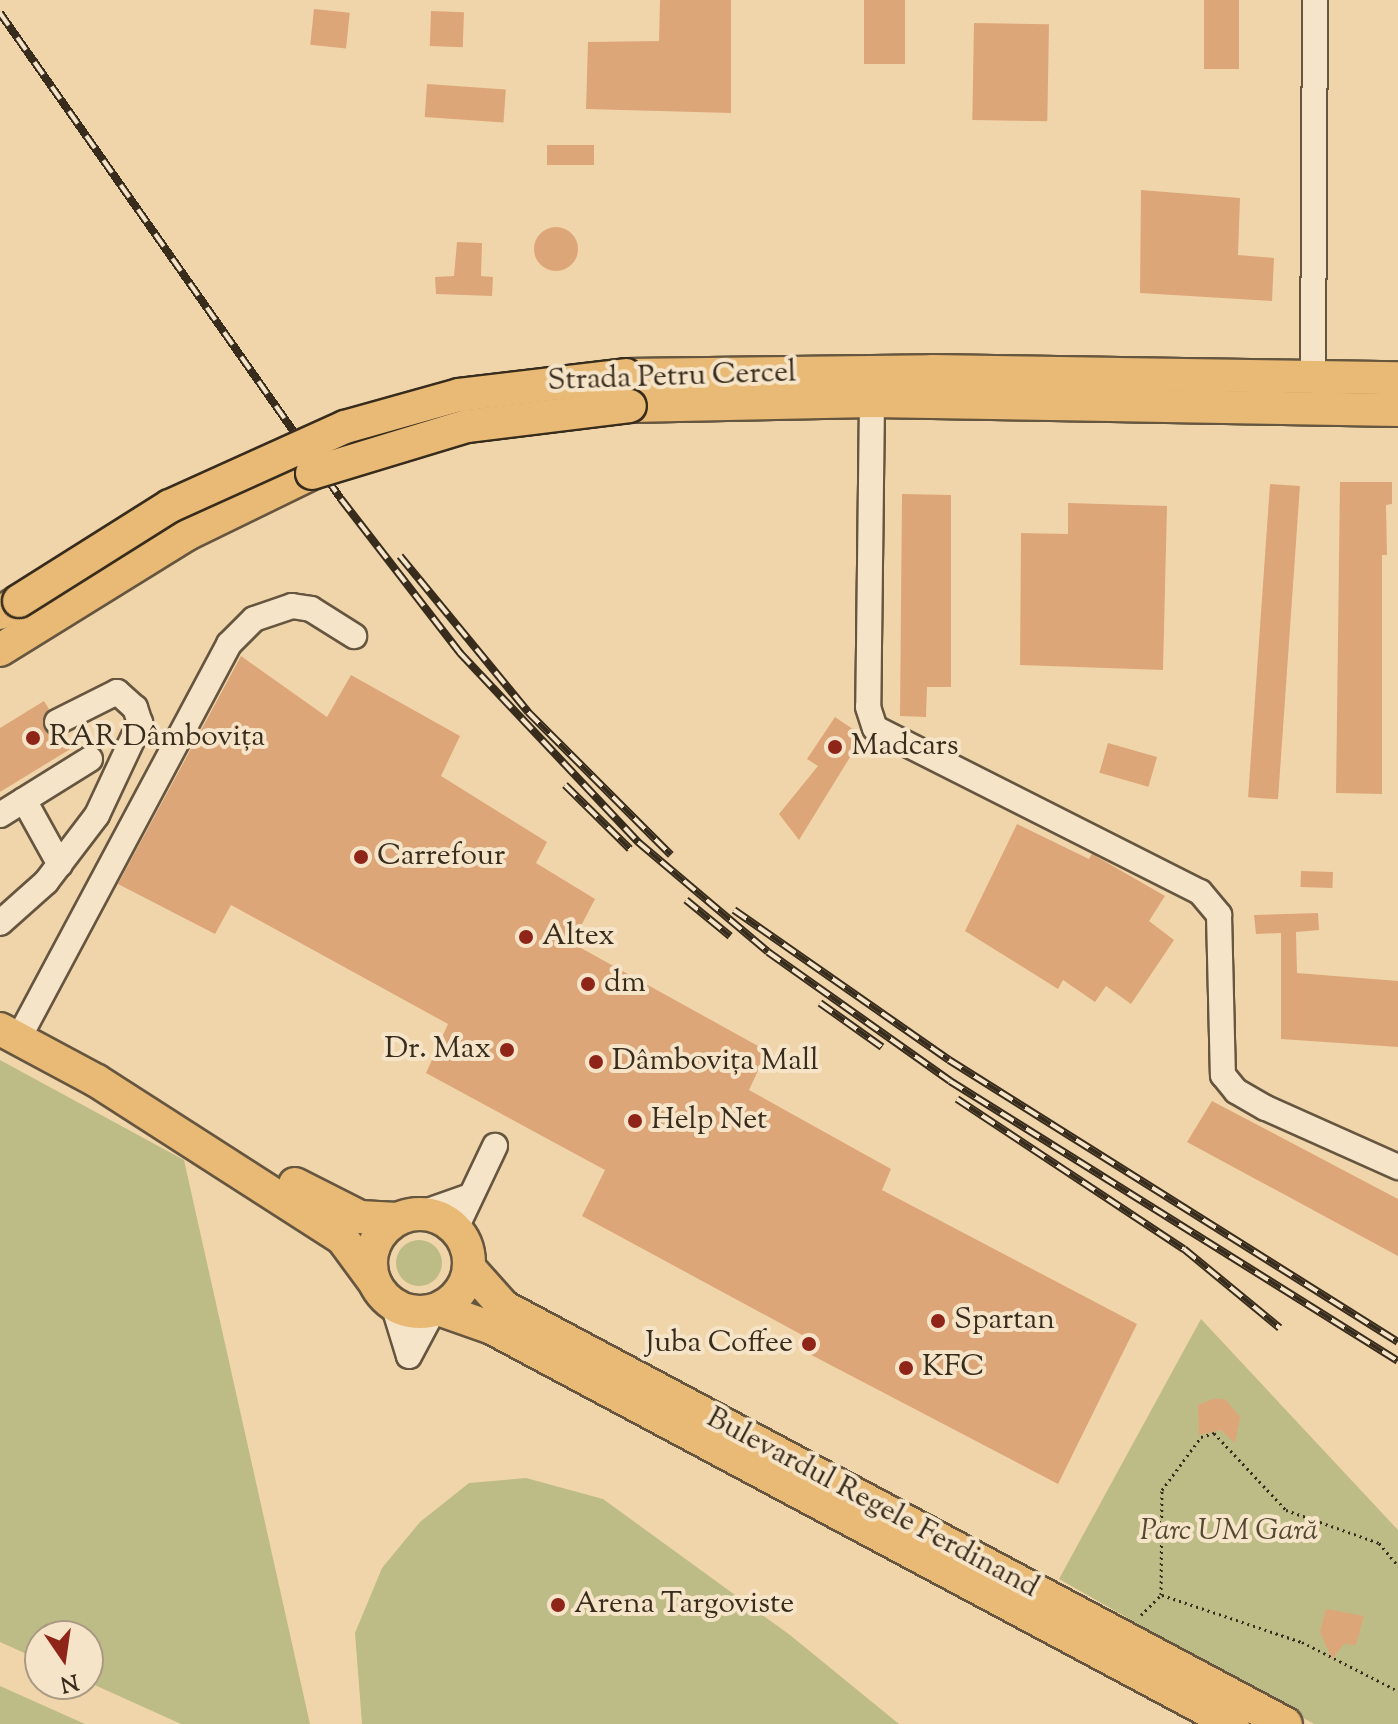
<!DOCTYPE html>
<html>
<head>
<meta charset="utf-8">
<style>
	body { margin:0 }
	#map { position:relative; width:1398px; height:1724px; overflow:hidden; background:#f1d5aa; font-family:"Sorts Mill Goudy",serif }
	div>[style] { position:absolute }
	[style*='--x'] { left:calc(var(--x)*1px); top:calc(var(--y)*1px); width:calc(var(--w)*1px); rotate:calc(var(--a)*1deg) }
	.green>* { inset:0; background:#bebc86 }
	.round { border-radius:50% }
	.building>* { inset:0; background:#dda679; transform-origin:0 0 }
	.path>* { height:3px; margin-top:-1.5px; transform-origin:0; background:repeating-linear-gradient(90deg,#382c1d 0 2px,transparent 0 6px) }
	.roads { filter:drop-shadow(2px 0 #665640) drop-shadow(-2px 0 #665640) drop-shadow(0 2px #665640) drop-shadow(0 -2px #665640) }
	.minor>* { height:24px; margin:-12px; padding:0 12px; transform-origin:12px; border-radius:12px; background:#f6e4c8 }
	.major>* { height:32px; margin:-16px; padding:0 16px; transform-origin:16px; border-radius:16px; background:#e8ba75 }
	.major>.ring { margin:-16px; padding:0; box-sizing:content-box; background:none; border:32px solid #e8ba75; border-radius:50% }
	.rail>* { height:8px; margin-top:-4px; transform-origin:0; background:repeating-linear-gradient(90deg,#f6e4c8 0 15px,#382c1d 0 30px); box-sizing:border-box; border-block:2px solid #382c1d }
	.bridges { filter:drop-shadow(2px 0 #382c1d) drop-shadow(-2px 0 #382c1d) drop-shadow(0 2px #382c1d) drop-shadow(0 -2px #382c1d) }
	.major-bridge>* { height:32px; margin:-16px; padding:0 16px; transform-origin:16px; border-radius:16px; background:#e8ba75 }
	.dots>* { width:22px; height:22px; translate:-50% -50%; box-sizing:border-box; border:4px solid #f6e4c8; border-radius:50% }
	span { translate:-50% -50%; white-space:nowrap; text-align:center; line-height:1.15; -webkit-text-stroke:8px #f6e4c8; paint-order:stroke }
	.street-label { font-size:30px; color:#382c1d }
	.poi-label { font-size:30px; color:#382c1d }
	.left { translate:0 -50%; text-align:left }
	.right { translate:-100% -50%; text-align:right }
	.park-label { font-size:30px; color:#534932; font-style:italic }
	.north { position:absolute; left:24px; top:1620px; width:80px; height:80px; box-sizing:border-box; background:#f6e4c8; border:2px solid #aa9a84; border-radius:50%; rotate:167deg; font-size:22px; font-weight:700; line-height:32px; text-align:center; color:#382c1d }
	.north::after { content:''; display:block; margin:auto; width:28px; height:36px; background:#8f2418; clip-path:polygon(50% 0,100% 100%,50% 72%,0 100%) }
</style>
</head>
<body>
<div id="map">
	<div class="green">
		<div style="clip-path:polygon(0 1060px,184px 1160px,310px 1724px,181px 1724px,88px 1682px,88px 1636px,40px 1636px,40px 1660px,0 1642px)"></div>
		<div class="round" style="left:396px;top:1240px;width:46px;height:46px"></div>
		<div style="clip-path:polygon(1201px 1319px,1398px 1530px,1398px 1724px,1314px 1724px,1059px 1579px)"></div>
		<div style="clip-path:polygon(526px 1478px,603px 1499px,790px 1635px,899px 1724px,362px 1724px,355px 1633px,382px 1568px,420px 1522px,469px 1483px)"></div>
		<div style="clip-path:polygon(0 1686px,85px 1724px,0 1724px)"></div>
	</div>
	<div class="building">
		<div style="clip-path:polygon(660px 0,731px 0,731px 113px,586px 109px,588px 42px,659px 41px)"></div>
		<div style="left:864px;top:0;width:41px;height:64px"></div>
		<div style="left:1204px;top:0;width:35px;height:69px"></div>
		<div style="left:314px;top:9px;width:36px;height:36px;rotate:6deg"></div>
		<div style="left:431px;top:11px;width:33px;height:35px;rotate:2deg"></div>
		<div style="left:974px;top:23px;width:75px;height:97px;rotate:1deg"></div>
		<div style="left:427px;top:84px;width:79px;height:33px;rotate:4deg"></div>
		<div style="left:547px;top:145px;width:47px;height:20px"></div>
		<div style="clip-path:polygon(1141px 190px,1240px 198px,1238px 255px,1274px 258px,1272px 301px,1140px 293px)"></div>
		<div class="round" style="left:534px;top:227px;width:44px;height:44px"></div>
		<div style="clip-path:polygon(457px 242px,482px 243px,481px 276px,493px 277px,492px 296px,436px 294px,435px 277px,454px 276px)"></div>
		<div style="clip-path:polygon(1340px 482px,1392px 482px,1392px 504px,1386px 505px,1387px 555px,1382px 555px,1382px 794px,1336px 793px)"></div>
		<div style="left:1270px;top:484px;width:30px;height:314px;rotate:4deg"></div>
		<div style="clip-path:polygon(902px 494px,951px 495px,951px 687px,927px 687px,926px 717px,900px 716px)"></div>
		<div style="clip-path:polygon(1068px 503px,1167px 506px,1163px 670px,1020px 665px,1021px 533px,1068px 534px)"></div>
		<div style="clip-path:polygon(241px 656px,327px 717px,351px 675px,460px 736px,441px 776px,547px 842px,536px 863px,595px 899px,572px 943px,767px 1051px,749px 1090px,891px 1169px,882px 1190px,1137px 1324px,1058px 1484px,798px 1348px,804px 1336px,582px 1216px,605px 1170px,426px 1073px,448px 1024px,231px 905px,215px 934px,118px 884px)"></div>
		<div style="clip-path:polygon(44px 701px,49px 709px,44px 729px,65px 735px,72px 748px,0 792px,0 728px)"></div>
		<div style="clip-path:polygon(835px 717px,863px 736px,799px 840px,779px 814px,818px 766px,807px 759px)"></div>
		<div style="left:1108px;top:743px;width:51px;height:31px;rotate:16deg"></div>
		<div style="clip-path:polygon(1017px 824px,1089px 859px,1092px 854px,1165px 896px,1149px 921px,1174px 940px,1131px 1004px,1106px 986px,1095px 1002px,1063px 980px,1058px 989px,965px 931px)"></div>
		<div style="left:1301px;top:871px;width:32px;height:16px;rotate:2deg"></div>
		<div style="clip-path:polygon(1318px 913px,1319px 930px,1296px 932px,1297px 973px,1398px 981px,1398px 1047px,1281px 1039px,1281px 933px,1256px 934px,1254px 915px)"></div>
		<div style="clip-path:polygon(1212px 1101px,1398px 1199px,1398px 1256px,1187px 1142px)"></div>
		<div style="clip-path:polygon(1213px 1399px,1225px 1399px,1240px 1417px,1235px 1443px,1221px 1430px,1199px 1435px,1198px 1405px)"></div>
		<div style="clip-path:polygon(1326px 1609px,1364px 1616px,1356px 1645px,1344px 1644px,1332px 1659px,1320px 1632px)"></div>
	</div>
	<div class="path">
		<div style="--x:1162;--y:1595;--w:148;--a:18.6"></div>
		<div style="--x:1302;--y:1642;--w:108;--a:27"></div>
		<div style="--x:1141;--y:1615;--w:28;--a:-45"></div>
		<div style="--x:1161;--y:1595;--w:105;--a:-89.5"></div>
		<div style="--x:1162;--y:1490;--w:66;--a:-53.7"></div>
		<div style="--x:1201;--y:1437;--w:14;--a:-17"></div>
		<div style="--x:1214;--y:1433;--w:105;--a:46.9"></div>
		<div style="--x:1286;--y:1510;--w:99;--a:19.5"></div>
		<div style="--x:1379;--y:1543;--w:30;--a:50"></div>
	</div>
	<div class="roads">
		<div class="minor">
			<div style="--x:1313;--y:377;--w:377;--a:-89.7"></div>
			<div style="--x:872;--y:401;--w:306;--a:90.7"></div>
			<div style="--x:868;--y:707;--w:22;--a:72"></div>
			<div style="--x:875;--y:728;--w:364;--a:26.8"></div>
			<div style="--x:1200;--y:892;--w:30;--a:50"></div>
			<div style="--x:1219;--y:915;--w:160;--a:88.6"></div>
			<div style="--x:1223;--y:1075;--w:21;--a:51"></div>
			<div style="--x:1236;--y:1091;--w:34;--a:30"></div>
			<div style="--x:1266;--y:1108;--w:145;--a:24.1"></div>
			<div style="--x:24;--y:800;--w:74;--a:61"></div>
			<div style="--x:0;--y:815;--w:106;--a:-31.9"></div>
			<div style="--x:0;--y:923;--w:62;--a:-41.7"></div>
			<div style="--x:46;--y:882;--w:84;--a:-52.7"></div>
			<div style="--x:97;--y:815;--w:102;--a:-64.9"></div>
			<div style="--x:140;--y:723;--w:16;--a:-108"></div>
			<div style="--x:135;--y:708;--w:24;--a:-138"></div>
			<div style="--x:117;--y:692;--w:67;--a:153.4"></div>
			<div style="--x:23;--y:1030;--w:438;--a:-61.9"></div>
			<div style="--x:229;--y:644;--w:35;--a:-45"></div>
			<div style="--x:254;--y:619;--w:40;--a:-18.9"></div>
			<div style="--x:292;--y:606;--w:19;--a:9"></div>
			<div style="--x:311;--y:609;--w:51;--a:32.1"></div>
			<div style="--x:422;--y:1213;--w:51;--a:-19.5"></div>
			<div style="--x:456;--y:1228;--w:91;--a:-64.6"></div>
			<div style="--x:393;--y:1304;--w:54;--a:72.9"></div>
			<div style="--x:409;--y:1356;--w:51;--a:-61.9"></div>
		</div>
		<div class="major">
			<div style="--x:626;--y:375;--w:306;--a:-0.7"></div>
			<div style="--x:932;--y:371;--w:466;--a:0.9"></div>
			<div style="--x:630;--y:406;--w:242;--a:-1.2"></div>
			<div style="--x:872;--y:401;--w:526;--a:0.98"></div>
			<div style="--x:0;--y:613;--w:22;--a:-32"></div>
			<div style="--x:0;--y:650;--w:220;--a:-31.8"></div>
			<div style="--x:187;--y:534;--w:139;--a:-26"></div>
			<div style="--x:0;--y:1029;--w:110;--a:28.2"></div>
			<div style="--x:97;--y:1081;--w:291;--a:32.7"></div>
			<div style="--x:342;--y:1238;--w:56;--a:53.7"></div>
			<div style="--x:295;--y:1184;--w:73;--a:26.9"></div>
			<div style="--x:360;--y:1217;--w:37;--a:3"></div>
			<div class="ring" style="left:371px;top:1214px;width:66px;height:66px"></div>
			<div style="--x:470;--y:1269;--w:51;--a:48.2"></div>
			<div style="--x:504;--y:1307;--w:886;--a:28.07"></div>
			<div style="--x:438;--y:1309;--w:57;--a:19.4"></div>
			<div style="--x:492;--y:1328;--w:840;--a:28.12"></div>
		</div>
	</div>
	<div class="rail">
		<div style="--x:0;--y:13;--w:594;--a:54.94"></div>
		<div style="--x:341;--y:499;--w:195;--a:52.3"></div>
		<div style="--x:460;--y:653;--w:260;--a:46.7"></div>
		<div style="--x:638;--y:842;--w:170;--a:40.2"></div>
		<div style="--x:768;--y:952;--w:223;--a:35.3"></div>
		<div style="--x:950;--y:1081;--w:528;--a:32.01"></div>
		<div style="--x:400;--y:556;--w:202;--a:50.6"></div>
		<div style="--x:528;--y:712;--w:202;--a:45"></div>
		<div style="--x:565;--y:785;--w:91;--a:44.6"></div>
		<div style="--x:686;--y:900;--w:57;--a:39.3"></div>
		<div style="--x:734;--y:910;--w:262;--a:34.9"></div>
		<div style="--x:949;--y:1060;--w:530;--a:32.13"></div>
		<div style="--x:820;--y:1003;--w:76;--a:35.4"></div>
		<div style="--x:957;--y:1099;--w:272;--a:33.5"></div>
		<div style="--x:1184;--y:1249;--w:124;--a:39.5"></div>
	</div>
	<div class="bridges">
		<div class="major-bridge">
			<div style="--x:312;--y:473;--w:162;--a:-16.9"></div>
			<div style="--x:467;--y:426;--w:164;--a:-7"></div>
			<div style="--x:19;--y:601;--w:178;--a:-32.2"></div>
			<div style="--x:170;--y:506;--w:192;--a:-24.3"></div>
			<div style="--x:345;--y:427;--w:118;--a:-15.7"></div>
			<div style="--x:459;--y:395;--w:168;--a:-6.8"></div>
		</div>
	</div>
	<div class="dots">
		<div style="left:33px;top:738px;background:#8f2418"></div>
		<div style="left:835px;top:747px;background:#8f2418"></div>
		<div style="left:361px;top:857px;background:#8f2418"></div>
		<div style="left:526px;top:937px;background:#8f2418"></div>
		<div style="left:588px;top:984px;background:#8f2418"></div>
		<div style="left:507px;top:1050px;background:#8f2418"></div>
		<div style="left:596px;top:1062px;background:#8f2418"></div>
		<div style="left:635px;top:1121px;background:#8f2418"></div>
		<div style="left:938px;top:1321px;background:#8f2418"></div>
		<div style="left:809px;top:1344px;background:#8f2418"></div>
		<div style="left:906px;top:1368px;background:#8f2418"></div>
		<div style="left:558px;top:1605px;background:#8f2418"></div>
	</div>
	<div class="street-label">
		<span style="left:672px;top:378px;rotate:-2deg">Strada Petru Cercel</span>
		<span style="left:872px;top:1504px;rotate:28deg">Bulevardul Regele Ferdinand</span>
	</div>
	<div class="poi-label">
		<span class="left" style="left:49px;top:738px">RAR Dâmbovița</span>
		<span class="left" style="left:851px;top:747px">Madcars</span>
		<span class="left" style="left:377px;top:857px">Carrefour</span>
		<span class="left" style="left:542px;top:937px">Altex</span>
		<span class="left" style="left:604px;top:984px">dm</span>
		<span class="right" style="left:491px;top:1050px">Dr. Max</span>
		<span class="left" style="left:612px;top:1062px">Dâmbovița Mall</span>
		<span class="left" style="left:651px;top:1121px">Help Net</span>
		<span class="left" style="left:954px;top:1321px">Spartan</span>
		<span class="right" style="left:793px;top:1344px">Juba Coffee</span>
		<span class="left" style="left:922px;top:1368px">KFC</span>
		<span class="left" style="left:574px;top:1605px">Arena Targoviste</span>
	</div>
	<div class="park-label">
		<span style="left:1229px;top:1532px">Parc UM Gară</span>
	</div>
	<div class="north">N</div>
</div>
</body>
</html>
